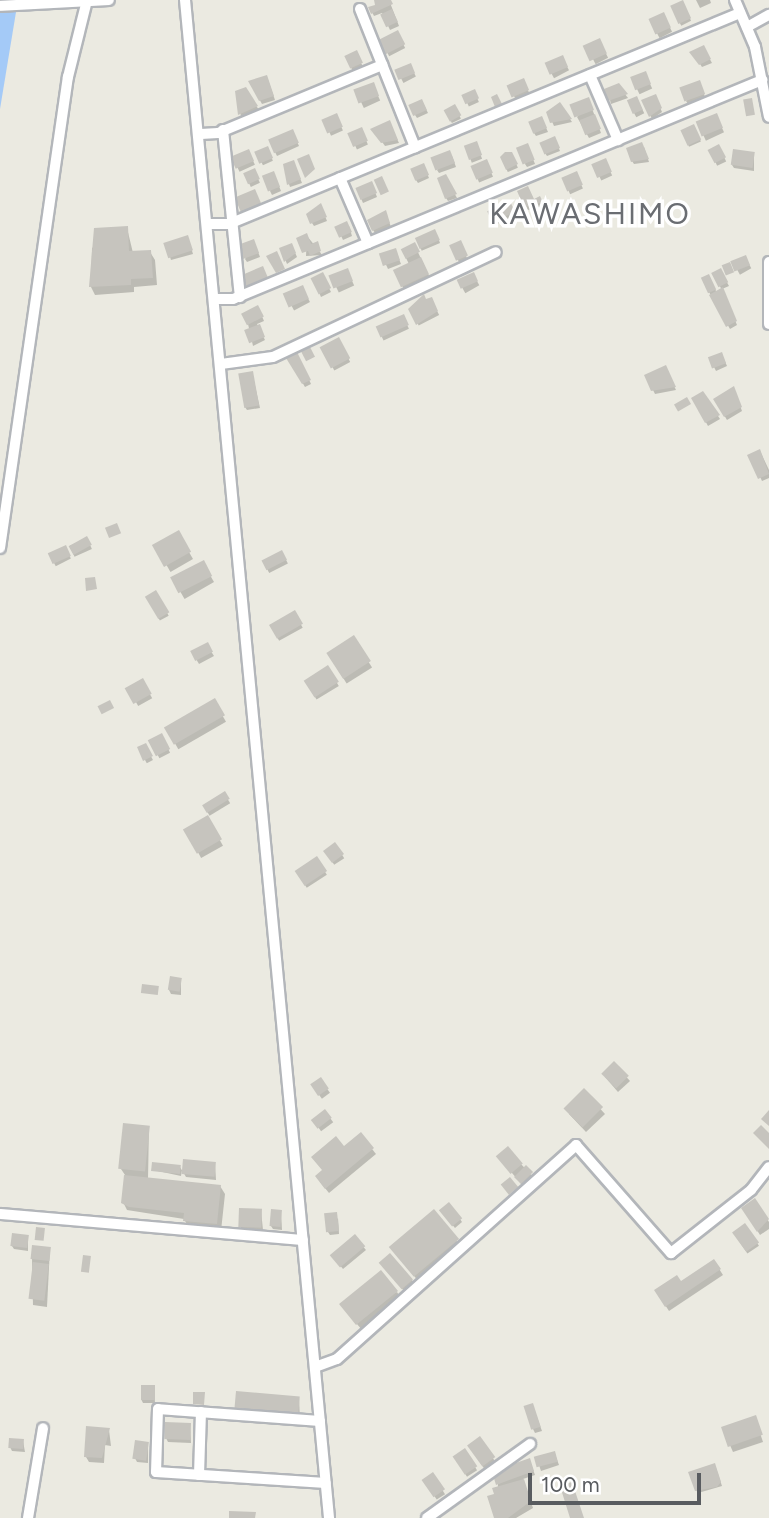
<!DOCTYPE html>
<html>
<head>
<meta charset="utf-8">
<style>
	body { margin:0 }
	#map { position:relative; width:769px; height:1518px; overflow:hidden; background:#ebeae1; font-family:Figtree,sans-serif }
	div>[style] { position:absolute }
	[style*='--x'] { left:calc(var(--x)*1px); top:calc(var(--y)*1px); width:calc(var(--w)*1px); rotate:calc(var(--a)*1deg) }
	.water>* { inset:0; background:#a4caf7 }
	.shadow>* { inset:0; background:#0003; transform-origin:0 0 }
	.building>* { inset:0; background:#c6c4be; transform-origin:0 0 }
	.roads { filter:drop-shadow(2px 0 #b3b6ba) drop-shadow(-2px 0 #b3b6ba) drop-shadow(0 2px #b3b6ba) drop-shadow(0 -2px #b3b6ba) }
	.minor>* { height:10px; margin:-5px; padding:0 5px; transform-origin:5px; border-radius:5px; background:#fff }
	span { translate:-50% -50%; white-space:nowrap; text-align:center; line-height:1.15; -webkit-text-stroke:7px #fff; paint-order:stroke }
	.quarter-label { font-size:30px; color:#6a6d72; letter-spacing:2px }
	.scale { position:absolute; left:528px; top:1473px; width:173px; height:32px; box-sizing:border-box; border:4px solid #595c60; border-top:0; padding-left:9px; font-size:21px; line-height:24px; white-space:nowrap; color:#595c60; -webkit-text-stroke:5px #fff; paint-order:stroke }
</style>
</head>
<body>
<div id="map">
	<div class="water">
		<div style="clip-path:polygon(0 0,18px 0,0 109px)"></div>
	</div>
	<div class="shadow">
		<div style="clip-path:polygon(377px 0,389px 0,399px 26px,390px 30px,382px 13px,374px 16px,370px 8px,377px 7px)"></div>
		<div style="clip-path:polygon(696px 0,710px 0,711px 3px,700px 8px)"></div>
		<div style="left:682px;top:3px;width:20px;height:11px;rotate:63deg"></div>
		<div style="left:663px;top:14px;width:20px;height:14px;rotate:63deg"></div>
		<div style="left:397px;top:32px;width:18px;height:18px;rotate:63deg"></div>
		<div style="left:599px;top:40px;width:20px;height:14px;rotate:63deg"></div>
		<div style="clip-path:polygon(703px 47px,712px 63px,702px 67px,692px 52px)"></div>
		<div style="left:356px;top:53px;width:16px;height:11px;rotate:63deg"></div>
		<div style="left:562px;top:57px;width:15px;height:17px;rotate:62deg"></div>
		<div style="left:410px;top:65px;width:13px;height:14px;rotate:63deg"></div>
		<div style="left:645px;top:73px;width:17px;height:14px;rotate:65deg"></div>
		<div style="clip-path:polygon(268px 80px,275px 100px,262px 104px,250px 83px)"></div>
		<div style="left:523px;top:81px;width:15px;height:15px;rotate:62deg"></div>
		<div style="left:373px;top:85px;width:17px;height:18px;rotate:65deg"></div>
		<div style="clip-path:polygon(618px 85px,628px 98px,611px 104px,610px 100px)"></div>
		<div style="clip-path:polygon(701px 85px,705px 97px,688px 104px,686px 101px)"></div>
		<div style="clip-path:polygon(245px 89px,259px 110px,241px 117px,237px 92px)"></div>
		<div style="left:474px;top:91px;width:12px;height:11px;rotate:66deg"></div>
		<div style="clip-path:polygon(655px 96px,662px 112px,652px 119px,643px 101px)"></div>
		<div style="left:637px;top:99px;width:16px;height:9px;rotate:63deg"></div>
		<div style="clip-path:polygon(422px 101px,428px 113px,417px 118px,415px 115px)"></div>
		<div style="clip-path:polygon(590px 103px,601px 133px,589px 138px,577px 117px)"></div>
		<div style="clip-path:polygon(560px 104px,572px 122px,554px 126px,548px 112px)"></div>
		<div style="left:455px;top:106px;width:14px;height:10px;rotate:65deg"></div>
		<div style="left:336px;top:115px;width:17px;height:13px;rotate:66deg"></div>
		<div style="left:716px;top:115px;width:19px;height:20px;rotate:65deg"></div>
		<div style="clip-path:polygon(543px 121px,548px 132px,536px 136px,534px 133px)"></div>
		<div style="clip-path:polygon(391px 126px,399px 143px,385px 146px,373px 129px)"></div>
		<div style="left:694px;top:126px;width:17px;height:13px;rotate:66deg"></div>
		<div style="left:361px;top:129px;width:17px;height:12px;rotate:66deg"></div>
		<div style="clip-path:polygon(294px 135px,299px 146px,277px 156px,275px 152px)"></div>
		<div style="clip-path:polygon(556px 142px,560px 151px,547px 156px,545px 153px)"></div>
		<div style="left:476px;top:143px;width:17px;height:11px;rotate:69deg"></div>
		<div style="left:719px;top:146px;width:17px;height:10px;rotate:65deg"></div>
		<div style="clip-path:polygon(644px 147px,649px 162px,634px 164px,632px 161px)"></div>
		<div style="left:267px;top:148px;width:14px;height:11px;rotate:65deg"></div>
		<div style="clip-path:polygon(529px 149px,535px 164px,527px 167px,525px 164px)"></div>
		<div style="left:249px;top:152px;width:14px;height:17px;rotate:65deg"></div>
		<div style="left:512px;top:154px;width:15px;height:11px;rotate:67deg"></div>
		<div style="clip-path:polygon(754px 154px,754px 171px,734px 168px,732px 165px)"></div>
		<div style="clip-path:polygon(452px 156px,456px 167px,439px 173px,437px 170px)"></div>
		<div style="left:605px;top:160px;width:17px;height:12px;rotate:65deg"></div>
		<div style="left:487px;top:162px;width:16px;height:15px;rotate:68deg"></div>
		<div style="clip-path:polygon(295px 166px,302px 183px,290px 187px,289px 184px)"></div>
		<div style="clip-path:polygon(425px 169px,429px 178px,418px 183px,416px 180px)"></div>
		<div style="left:254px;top:170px;width:14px;height:10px;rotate:65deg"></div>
		<div style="left:576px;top:173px;width:17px;height:14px;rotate:66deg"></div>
		<div style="clip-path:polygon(275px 176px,281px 191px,272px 195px,270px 191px)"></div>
		<div style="clip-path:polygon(445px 177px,457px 198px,448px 201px,446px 198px)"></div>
		<div style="clip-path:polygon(373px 187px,377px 197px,363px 203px,357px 189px)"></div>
		<div style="clip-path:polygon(519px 192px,533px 201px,540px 198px,544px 206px,528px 210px)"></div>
		<div style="clip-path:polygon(256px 194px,261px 206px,243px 214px,241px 210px)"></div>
		<div style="left:509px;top:203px;width:14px;height:21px;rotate:65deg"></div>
		<div style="clip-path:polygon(322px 209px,327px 221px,314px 226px,312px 223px)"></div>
		<div style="clip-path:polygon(387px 216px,391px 227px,375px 233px,373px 230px)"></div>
		<div style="clip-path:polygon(349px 226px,352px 236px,343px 240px,337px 227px)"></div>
		<div style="clip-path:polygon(127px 228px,133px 253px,150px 252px,155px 260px,157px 285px,134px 287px,134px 292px,95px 295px,91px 287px,92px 248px)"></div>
		<div style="left:435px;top:231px;width:13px;height:20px;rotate:67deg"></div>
		<div style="clip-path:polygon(307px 236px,320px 252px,322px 255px,306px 256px)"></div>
		<div style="clip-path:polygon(189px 241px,193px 254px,171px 260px,166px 244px)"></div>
		<div style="left:460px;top:243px;width:19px;height:9px;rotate:65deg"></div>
		<div style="clip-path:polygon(255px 244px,260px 257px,247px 262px,245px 259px)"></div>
		<div style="clip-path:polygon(293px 248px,297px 257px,287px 264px,281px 249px)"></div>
		<div style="clip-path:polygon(416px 248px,431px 280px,405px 292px,395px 270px,409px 264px,406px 258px)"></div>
		<div style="clip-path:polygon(397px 254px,401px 264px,388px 269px,382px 256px)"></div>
		<div style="left:745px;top:257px;width:13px;height:13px;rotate:61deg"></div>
		<div style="left:347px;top:270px;width:17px;height:17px;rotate:65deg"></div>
		<div style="clip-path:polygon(720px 270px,729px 286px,722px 289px,737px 325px,730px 329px,709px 292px,709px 277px,717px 293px,722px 290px,713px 274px)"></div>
		<div style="left:473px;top:274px;width:13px;height:16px;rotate:61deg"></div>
		<div style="clip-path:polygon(322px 275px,331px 292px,321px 297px,313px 279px)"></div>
		<div style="left:302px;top:287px;width:17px;height:18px;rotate:62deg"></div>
		<div style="left:431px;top:299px;width:18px;height:23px;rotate:63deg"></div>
		<div style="clip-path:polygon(258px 307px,264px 321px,257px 324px,265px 340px,253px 346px,248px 324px)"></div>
		<div style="left:403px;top:316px;width:14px;height:28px;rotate:65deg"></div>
		<div style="left:338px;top:339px;width:26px;height:18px;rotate:62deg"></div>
		<div style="clip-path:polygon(297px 354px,311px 384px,305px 387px,288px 359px)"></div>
		<div style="clip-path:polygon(723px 357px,727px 366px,716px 371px,714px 367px)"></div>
		<div style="clip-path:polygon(667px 371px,676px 390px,655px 394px,653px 390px)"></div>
		<div style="clip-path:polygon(252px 372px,260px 408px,247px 410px,245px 407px)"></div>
		<div style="clip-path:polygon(735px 392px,742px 411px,727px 420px,715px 400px)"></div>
		<div style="clip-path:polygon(703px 393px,720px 419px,708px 426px,693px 398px)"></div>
		<div style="clip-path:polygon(760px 451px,769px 470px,769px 478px,762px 481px,750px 456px)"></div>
		<div style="left:178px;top:533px;width:30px;height:26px;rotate:60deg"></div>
		<div style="left:87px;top:538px;width:12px;height:19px;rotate:66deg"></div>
		<div style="left:65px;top:547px;width:13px;height:17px;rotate:63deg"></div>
		<div style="left:282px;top:552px;width:13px;height:21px;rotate:63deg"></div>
		<div style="left:203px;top:563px;width:22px;height:34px;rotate:60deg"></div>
		<div style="left:156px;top:592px;width:27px;height:10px;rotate:62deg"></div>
		<div style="left:294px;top:612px;width:18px;height:27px;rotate:61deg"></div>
		<div style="left:353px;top:637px;width:36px;height:30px;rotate:58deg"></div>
		<div style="clip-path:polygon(207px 645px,214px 656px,199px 664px,192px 652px)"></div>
		<div style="left:328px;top:668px;width:21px;height:26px;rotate:59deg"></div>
		<div style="left:142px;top:680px;width:21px;height:16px;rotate:61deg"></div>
		<div style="left:214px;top:701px;width:24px;height:55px;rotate:60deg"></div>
		<div style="left:161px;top:735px;width:20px;height:12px;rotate:63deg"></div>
		<div style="left:145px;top:745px;width:17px;height:7px;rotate:62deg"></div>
		<div style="left:224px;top:793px;width:12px;height:24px;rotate:59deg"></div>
		<div style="left:207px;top:817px;width:33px;height:25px;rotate:61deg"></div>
		<div style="left:335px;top:844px;width:17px;height:12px;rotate:57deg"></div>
		<div style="left:316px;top:858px;width:20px;height:24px;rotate:57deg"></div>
		<div style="clip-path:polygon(181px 979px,181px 995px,171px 994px,169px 990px)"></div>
		<div style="clip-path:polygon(614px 1063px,630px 1081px,618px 1092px,605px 1077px)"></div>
		<div style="left:320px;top:1079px;width:17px;height:10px;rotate:54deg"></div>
		<div style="clip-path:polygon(584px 1091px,605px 1114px,586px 1132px,569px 1114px)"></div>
		<div style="left:325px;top:1111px;width:14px;height:15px;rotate:54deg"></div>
		<div style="clip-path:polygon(149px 1127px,148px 1179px,220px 1186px,225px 1194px,221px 1231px,189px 1228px,184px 1219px,127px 1210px,123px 1202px,125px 1175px,121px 1169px)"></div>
		<div style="clip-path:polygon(344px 1148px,372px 1149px,376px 1154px,329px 1193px,320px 1182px,323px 1171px)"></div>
		<div style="clip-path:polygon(507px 1149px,533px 1177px,523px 1186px,501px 1160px)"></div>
		<div style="clip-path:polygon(215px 1163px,216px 1180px,186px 1177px,182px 1170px,181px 1176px,153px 1170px,180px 1167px,184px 1174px)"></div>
		<div style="clip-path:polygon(754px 1200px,769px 1222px,769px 1229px,760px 1235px,743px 1208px)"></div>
		<div style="clip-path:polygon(261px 1211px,263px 1230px,242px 1230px,240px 1226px)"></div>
		<div style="clip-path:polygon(281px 1212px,282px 1230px,273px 1229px,271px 1226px)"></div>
		<div style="left:433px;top:1212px;width:46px;height:55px;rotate:51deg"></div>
		<div style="clip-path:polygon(443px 1214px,460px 1219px,462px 1222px,455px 1228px)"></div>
		<div style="clip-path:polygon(338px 1218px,339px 1234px,330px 1235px,328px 1232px)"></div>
		<div style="left:745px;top:1225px;width:25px;height:14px;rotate:56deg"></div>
		<div style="clip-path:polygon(28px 1237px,28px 1251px,14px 1249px,12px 1246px)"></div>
		<div style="clip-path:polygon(355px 1237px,366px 1250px,343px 1269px,335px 1259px)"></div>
		<div style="clip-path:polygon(50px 1248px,47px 1307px,33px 1305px,32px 1258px)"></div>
		<div style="clip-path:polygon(714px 1261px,723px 1275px,669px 1311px,656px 1291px,680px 1284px)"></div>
		<div style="clip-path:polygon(383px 1266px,412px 1280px,414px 1283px,404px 1291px)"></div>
		<div style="clip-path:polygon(397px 1292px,400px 1297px,362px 1330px,346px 1311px)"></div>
		<div style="clip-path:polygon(154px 1387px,155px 1403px,143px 1403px,141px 1399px)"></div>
		<div style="clip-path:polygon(299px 1398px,300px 1419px,239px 1413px,236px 1408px)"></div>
		<div style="clip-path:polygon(534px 1409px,542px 1431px,535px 1433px,533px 1429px)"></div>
		<div style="clip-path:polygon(756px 1421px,763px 1442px,733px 1452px,723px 1429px)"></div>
		<div style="clip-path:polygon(190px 1424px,191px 1443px,168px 1442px,166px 1438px)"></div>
		<div style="clip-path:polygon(109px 1430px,111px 1446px,105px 1445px,104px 1463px,89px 1462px,86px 1457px)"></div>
		<div style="left:480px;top:1439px;width:27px;height:13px;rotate:56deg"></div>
		<div style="clip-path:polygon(23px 1441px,25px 1452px,12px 1451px,10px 1447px)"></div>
		<div style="clip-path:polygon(148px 1443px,148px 1463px,137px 1462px,135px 1458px)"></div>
		<div style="left:464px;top:1450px;width:24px;height:12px;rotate:57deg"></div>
		<div style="clip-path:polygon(556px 1457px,559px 1465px,541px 1471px,537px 1459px)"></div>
		<div style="clip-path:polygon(531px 1464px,535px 1475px,523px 1479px,533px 1508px,516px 1518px,496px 1518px,498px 1484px)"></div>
		<div style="clip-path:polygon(716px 1468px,722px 1486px,698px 1493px,696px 1490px)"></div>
		<div style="left:432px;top:1474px;width:24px;height:10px;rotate:57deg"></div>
	</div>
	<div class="building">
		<div style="clip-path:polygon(374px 0,391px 0,393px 4px,371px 14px,368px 7px,375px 5px)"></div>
		<div style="left:683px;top:0;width:20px;height:14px;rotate:66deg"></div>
		<div style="left:392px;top:9px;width:14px;height:13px;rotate:65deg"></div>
		<div style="left:664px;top:12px;width:17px;height:17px;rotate:66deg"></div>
		<div style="left:398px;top:30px;width:16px;height:22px;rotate:63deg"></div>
		<div style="left:600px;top:38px;width:17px;height:19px;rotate:66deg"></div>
		<div style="clip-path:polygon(704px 45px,711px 59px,699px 65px,689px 52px)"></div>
		<div style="left:357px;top:50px;width:14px;height:14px;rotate:65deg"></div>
		<div style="left:563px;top:55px;width:13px;height:20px;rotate:67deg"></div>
		<div style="left:411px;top:63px;width:11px;height:18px;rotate:68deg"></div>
		<div style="left:646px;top:71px;width:14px;height:17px;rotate:69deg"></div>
		<div style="clip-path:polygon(267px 75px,274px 96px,259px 101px,248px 81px)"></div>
		<div style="left:524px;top:78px;width:13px;height:19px;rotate:67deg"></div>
		<div style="left:700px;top:80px;width:15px;height:22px;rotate:70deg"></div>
		<div style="left:374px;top:82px;width:15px;height:22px;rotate:70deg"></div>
		<div style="clip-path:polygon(619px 83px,628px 94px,608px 101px,604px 89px)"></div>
		<div style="clip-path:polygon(246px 87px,258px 106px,238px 115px,235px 91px)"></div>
		<div style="left:475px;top:89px;width:10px;height:15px;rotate:66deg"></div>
		<div style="clip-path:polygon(497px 94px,502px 104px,495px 107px,491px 97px)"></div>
		<div style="clip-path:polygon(656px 94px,662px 108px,649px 117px,641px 100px)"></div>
		<div style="left:637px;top:96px;width:15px;height:11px;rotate:67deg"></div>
		<div style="left:589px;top:97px;width:14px;height:21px;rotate:69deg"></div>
		<div style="left:752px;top:98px;width:17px;height:9px;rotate:80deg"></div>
		<div style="left:422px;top:99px;width:12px;height:15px;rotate:66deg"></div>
		<div style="clip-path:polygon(560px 102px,572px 119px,550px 123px,546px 112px)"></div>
		<div style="left:455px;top:104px;width:13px;height:13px;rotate:61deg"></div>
		<div style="left:337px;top:113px;width:15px;height:17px;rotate:67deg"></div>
		<div style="left:717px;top:113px;width:16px;height:23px;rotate:68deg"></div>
		<div style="left:595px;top:114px;width:16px;height:17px;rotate:68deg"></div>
		<div style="left:542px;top:116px;width:13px;height:15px;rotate:67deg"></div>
		<div style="clip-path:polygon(390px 120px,398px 140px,381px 143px,370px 129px)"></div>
		<div style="left:694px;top:124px;width:17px;height:15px;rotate:65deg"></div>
		<div style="left:362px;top:127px;width:15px;height:16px;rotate:67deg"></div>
		<div style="left:293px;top:129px;width:15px;height:27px;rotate:67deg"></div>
		<div style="left:555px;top:136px;width:13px;height:17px;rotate:67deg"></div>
		<div style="left:477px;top:141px;width:15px;height:14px;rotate:70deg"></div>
		<div style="clip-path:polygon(642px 142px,649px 159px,631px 162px,626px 148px)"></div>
		<div style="left:528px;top:143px;width:18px;height:13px;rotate:68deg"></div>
		<div style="left:719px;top:144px;width:15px;height:13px;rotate:62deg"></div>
		<div style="left:268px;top:146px;width:13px;height:15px;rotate:67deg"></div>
		<div style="left:249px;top:149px;width:13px;height:20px;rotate:67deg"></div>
		<div style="left:733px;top:149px;width:22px;height:16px;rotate:8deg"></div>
		<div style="left:450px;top:150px;width:14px;height:21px;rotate:69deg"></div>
		<div style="clip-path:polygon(505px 152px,512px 152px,518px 164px,506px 170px,500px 157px)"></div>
		<div style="clip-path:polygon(309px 154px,315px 169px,305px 178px,297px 159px)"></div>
		<div style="left:606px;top:158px;width:15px;height:16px;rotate:67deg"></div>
		<div style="left:487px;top:159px;width:15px;height:18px;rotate:67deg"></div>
		<div style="clip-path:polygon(294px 160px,301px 179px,287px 185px,283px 164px)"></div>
		<div style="left:424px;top:163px;width:13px;height:15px;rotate:67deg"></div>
		<div style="left:255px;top:168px;width:12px;height:13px;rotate:66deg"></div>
		<div style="left:274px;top:171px;width:17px;height:13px;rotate:69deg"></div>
		<div style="left:577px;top:171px;width:15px;height:17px;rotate:67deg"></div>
		<div style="clip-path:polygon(446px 174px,457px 194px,445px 199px,437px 178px)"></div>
		<div style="left:382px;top:176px;width:17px;height:9px;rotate:66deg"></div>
		<div style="left:372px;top:181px;width:13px;height:18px;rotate:67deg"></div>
		<div style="clip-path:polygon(528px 186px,534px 199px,540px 196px,543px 202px,524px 207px,517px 191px)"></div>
		<div style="left:255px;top:189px;width:15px;height:22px;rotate:67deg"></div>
		<div style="left:510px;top:201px;width:12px;height:25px;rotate:66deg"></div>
		<div style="clip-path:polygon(321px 203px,327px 217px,310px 224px,306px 214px)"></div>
		<div style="clip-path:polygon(386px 210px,390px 223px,372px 231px,367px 220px)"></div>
		<div style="left:347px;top:221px;width:12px;height:14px;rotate:66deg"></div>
		<div style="clip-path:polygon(128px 226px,129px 251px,151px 250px,153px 278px,131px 279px,131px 285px,89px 287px,94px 228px)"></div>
		<div style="left:435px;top:229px;width:12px;height:22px;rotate:66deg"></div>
		<div style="clip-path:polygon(307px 233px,311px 244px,318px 241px,321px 251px,310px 256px,308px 251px,302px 253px,296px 238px)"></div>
		<div style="left:188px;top:235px;width:16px;height:26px;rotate:72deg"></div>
		<div style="left:254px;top:239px;width:15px;height:18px;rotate:70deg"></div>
		<div style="left:461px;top:240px;width:17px;height:13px;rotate:66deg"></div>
		<div style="left:415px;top:242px;width:11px;height:16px;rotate:63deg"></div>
		<div style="clip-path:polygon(292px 243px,296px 253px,284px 262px,279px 248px)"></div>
		<div style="left:396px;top:248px;width:13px;height:18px;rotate:72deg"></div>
		<div style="clip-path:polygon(277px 251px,285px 269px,276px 273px,266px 256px)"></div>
		<div style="left:746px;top:255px;width:11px;height:17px;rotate:68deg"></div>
		<div style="left:421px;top:257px;width:19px;height:31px;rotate:65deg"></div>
		<div style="left:730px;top:262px;width:11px;height:9px;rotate:68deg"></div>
		<div style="left:263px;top:266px;width:13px;height:24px;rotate:67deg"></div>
		<div style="left:348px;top:268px;width:14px;height:21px;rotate:69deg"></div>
		<div style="left:721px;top:268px;width:16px;height:11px;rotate:63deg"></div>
		<div style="left:323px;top:272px;width:18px;height:14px;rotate:63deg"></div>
		<div style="left:474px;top:272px;width:10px;height:19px;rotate:66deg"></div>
		<div style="left:709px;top:274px;width:17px;height:9px;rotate:65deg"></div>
		<div style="left:303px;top:285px;width:15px;height:22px;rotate:67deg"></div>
		<div style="clip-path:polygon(723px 287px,737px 321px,726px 327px,709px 295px)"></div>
		<div style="clip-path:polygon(424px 294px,426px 299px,432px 297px,438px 311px,416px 325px,408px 309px)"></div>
		<div style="left:258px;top:305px;width:13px;height:19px;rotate:63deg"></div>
		<div style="left:404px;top:314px;width:12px;height:31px;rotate:66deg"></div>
		<div style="left:260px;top:324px;width:14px;height:17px;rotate:69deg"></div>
		<div style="left:339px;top:337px;width:24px;height:22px;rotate:62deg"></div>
		<div style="left:310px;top:347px;width:11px;height:10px;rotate:63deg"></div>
		<div style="clip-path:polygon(297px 352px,311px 380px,302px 384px,286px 358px)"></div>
		<div style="left:722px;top:352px;width:12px;height:15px;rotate:70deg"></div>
		<div style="clip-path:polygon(666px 365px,676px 387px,651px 391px,644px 375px)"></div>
		<div style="left:253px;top:371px;width:35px;height:15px;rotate:80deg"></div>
		<div style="clip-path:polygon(734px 386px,742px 407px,724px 417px,713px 399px)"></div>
		<div style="clip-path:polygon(703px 391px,720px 415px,705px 423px,691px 398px)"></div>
		<div style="left:687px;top:397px;width:8px;height:15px;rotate:60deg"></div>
		<div style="clip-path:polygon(760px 449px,769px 474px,758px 479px,747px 455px)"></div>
		<div style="left:117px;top:523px;width:11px;height:13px;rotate:68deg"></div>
		<div style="left:179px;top:530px;width:25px;height:31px;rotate:61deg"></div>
		<div style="left:87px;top:536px;width:10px;height:21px;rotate:61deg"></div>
		<div style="left:66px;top:545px;width:12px;height:20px;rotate:66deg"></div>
		<div style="left:282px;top:550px;width:11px;height:23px;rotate:63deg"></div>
		<div style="left:204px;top:560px;width:18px;height:38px;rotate:63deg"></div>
		<div style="clip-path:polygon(95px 577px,97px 589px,86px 591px,85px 578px)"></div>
		<div style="left:156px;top:590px;width:26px;height:13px;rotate:59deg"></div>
		<div style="left:295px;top:610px;width:16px;height:30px;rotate:60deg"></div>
		<div style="left:354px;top:635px;width:31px;height:33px;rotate:57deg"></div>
		<div style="left:208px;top:642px;width:11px;height:20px;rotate:63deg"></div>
		<div style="left:328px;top:665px;width:20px;height:29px;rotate:57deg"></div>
		<div style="left:143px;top:678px;width:18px;height:21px;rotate:61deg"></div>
		<div style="left:215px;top:698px;width:20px;height:59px;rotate:60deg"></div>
		<div style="left:110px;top:700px;width:9px;height:14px;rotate:63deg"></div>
		<div style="left:162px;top:733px;width:18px;height:16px;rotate:63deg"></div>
		<div style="clip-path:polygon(146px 743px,153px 756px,143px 761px,137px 747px)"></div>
		<div style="left:225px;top:791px;width:9px;height:27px;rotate:58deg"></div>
		<div style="left:208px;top:815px;width:28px;height:29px;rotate:60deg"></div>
		<div style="left:335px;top:842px;width:15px;height:15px;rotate:53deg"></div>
		<div style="left:317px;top:856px;width:18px;height:27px;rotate:56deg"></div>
		<div style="left:170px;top:976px;width:12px;height:14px;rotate:9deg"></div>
		<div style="left:142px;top:984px;width:17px;height:9px;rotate:7deg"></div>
		<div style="left:614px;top:1061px;width:21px;height:18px;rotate:45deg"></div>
		<div style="left:321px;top:1077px;width:14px;height:13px;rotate:56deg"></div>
		<div style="left:584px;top:1088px;width:27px;height:29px;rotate:45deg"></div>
		<div style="left:325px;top:1109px;width:11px;height:18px;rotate:52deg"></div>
		<div style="clip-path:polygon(769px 1110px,769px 1126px,761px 1119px)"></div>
		<div style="left:123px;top:1123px;width:27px;height:46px;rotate:6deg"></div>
		<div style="clip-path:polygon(761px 1125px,769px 1133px,769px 1149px,753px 1133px)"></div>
		<div style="clip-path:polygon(361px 1132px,374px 1148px,325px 1189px,315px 1176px,322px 1170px,311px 1157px,336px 1136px,344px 1146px)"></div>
		<div style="left:508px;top:1146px;width:23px;height:16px;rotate:50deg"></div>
		<div style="left:183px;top:1159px;width:33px;height:15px;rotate:5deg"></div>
		<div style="left:152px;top:1162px;width:29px;height:9px;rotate:6deg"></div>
		<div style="left:526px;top:1165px;width:10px;height:17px;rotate:45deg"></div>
		<div style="clip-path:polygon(124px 1175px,221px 1185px,217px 1224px,183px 1221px,184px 1213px,129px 1207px,121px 1203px)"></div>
		<div style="left:510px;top:1177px;width:13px;height:12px;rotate:51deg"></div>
		<div style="clip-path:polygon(755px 1198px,769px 1219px,757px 1232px,741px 1208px)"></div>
		<div style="left:449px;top:1202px;width:21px;height:13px;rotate:51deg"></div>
		<div style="left:239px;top:1208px;width:23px;height:19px;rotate:2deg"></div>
		<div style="left:271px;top:1209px;width:11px;height:17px;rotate:5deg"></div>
		<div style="left:434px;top:1209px;width:39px;height:59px;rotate:50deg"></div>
		<div style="left:337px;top:1212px;width:19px;height:13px;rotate:84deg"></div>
		<div style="left:745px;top:1223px;width:24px;height:16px;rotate:54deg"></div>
		<div style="left:36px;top:1227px;width:9px;height:13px;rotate:6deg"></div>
		<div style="left:12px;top:1233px;width:17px;height:13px;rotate:7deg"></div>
		<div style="left:355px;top:1234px;width:16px;height:33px;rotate:50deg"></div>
		<div style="left:32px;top:1245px;width:19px;height:14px;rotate:6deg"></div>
		<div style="left:390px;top:1253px;width:35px;height:15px;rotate:49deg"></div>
		<div style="left:83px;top:1255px;width:8px;height:17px;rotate:7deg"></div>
		<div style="clip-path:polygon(714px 1259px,721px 1269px,665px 1307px,654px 1290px,677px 1275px,681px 1281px)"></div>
		<div style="left:33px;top:1262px;width:16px;height:37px;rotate:7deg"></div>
		<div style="left:381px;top:1270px;width:27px;height:54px;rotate:51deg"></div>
		<div style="left:141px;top:1385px;width:14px;height:15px"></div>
		<div style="left:236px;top:1391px;width:64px;height:17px;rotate:5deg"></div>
		<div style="clip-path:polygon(193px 1392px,205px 1392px,204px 1405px,193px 1404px)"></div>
		<div style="left:533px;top:1403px;width:25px;height:10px;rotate:72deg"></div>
		<div style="left:756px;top:1415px;width:21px;height:37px;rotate:71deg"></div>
		<div style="left:165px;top:1422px;width:26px;height:17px;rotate:2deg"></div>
		<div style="clip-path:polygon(86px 1426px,110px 1428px,102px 1458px,84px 1457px)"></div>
		<div style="left:480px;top:1436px;width:26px;height:16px;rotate:54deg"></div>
		<div style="left:9px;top:1438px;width:15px;height:10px;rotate:4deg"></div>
		<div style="left:135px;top:1440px;width:14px;height:19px;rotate:8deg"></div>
		<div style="left:465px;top:1448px;width:22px;height:15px;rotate:56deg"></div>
		<div style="left:555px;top:1451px;width:11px;height:22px;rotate:75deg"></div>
		<div style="clip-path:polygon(530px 1458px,534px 1471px,496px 1485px,493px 1475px,501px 1472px,499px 1469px)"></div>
		<div style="clip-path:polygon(715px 1463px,721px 1482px,717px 1487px,695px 1491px,688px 1472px)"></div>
		<div style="left:433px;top:1472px;width:21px;height:14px;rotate:55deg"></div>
		<div style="clip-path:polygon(524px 1479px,531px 1501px,508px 1518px,494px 1518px,487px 1496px,494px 1494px,492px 1488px)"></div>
		<div style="clip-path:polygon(572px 1482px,584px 1518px,570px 1518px,560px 1486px)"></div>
		<div style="clip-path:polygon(229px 1511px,256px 1512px,255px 1518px,229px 1518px)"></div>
	</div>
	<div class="roads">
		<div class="minor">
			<div style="--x:185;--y:0;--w:1525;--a:84.58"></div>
			<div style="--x:735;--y:0;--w:51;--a:66.9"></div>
			<div style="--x:755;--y:47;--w:71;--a:78.7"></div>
			<div style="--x:0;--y:6;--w:109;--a:-3.2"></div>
			<div style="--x:360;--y:9;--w:149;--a:68.3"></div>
			<div style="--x:747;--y:27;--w:25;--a:-29"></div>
			<div style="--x:590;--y:75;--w:71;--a:66.7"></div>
			<div style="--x:223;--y:130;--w:168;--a:84.2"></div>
			<div style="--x:201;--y:134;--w:17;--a:-3"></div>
			<div style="--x:218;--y:133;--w:178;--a:-22.5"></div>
			<div style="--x:340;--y:178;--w:71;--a:66.7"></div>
			<div style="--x:209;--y:224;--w:20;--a:0"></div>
			<div style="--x:229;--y:224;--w:553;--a:-22.44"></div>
			<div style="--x:769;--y:262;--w:62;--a:90"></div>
			<div style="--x:215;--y:299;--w:18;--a:0"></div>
			<div style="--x:233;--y:299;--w:573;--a:-22.49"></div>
			<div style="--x:221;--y:364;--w:52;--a:-7.7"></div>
			<div style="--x:273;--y:357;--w:246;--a:-25.2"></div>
			<div style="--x:0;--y:548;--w:476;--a:-81.8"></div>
			<div style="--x:68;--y:77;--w:79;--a:-76.1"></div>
			<div style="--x:0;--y:1214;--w:304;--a:4.9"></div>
			<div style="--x:315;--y:1367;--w:23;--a:-20"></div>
			<div style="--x:337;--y:1359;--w:321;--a:-41.8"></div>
			<div style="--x:576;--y:1145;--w:144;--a:48.7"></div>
			<div style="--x:671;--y:1253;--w:102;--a:-38.2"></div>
			<div style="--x:751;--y:1190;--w:29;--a:-52"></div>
			<div style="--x:320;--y:1421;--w:162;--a:-175.8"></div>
			<div style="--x:158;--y:1409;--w:63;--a:91.8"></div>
			<div style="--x:156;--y:1472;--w:170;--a:3.7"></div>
			<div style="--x:199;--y:1475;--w:63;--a:-88.2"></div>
			<div style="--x:28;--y:1518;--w:91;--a:-80.5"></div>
			<div style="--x:427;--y:1518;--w:127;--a:-35.7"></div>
		</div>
	</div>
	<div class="quarter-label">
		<span style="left:590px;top:214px">KAWASHIMO</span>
	</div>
	<div class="scale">100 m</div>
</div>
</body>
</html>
